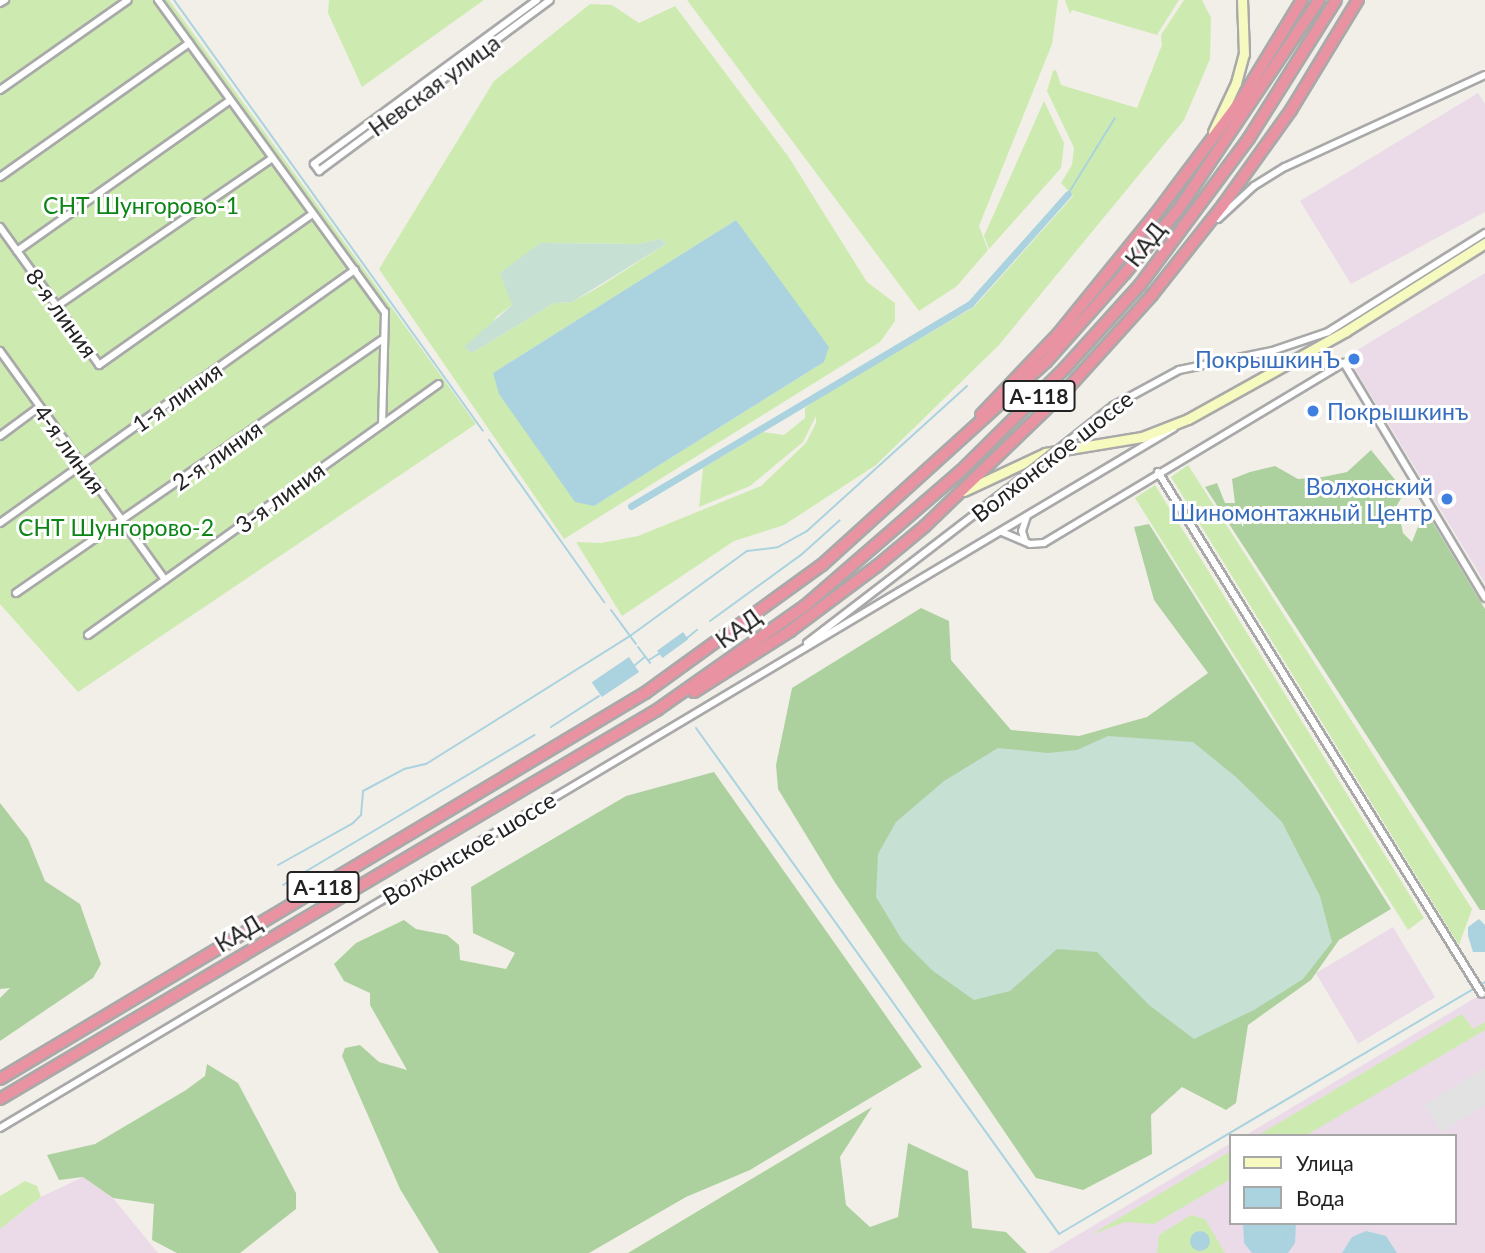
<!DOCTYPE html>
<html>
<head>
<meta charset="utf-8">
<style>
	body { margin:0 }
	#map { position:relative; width:1485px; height:1253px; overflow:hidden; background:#f2efe9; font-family:Lato,sans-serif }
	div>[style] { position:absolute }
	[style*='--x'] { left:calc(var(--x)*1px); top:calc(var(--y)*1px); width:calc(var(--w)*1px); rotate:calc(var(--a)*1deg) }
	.industrial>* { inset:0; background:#ebdbe8; transform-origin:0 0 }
	.grass>* { inset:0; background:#cdebb0 }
	.forest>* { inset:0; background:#add19e }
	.wetland>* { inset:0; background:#c6e0d4 }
	.parking>* { inset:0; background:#e2e2e2 }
	.water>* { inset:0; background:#aad3df; transform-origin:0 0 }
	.round { border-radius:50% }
	.pier>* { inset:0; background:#fff }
	.stream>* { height:2px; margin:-1px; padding:0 1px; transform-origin:1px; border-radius:1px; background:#aad3df }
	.canal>* { height:7px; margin:-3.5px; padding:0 3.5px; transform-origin:3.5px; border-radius:3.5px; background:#aad3df }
	.roads { filter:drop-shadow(2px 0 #a9a9a9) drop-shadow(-2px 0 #a9a9a9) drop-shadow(0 2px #a9a9a9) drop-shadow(0 -2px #a9a9a9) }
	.street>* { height:6px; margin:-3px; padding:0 3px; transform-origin:3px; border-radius:3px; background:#fff }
	.secondary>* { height:9px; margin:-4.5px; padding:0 4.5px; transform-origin:4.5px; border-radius:4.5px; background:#f7fabf }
	.highway>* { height:10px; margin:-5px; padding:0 5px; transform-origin:5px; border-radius:5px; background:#e892a2 }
	.bridges { filter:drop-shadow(2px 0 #a9a9a9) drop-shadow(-2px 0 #a9a9a9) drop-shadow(0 2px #a9a9a9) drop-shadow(0 -2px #a9a9a9) }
	.street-bridge>* { height:6px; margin:-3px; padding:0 3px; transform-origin:3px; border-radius:3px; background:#fff }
	.dots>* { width:19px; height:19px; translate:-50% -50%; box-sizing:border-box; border:4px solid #fff; border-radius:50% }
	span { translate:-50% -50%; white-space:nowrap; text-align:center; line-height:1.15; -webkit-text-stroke:6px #fff; paint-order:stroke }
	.shield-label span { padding:2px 5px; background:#fff; border:2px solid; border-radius:5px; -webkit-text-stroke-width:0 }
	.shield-label { font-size:21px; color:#222; font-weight:700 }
	.street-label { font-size:23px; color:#222 }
	.park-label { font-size:23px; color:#0c8416 }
	.shop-label { font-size:23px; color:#366cbe }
	.right { translate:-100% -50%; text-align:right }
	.left { translate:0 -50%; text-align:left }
	.legend { position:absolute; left:1229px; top:1134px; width:228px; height:91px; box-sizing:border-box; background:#fff; border:2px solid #a7a7a7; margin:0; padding:9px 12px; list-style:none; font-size:21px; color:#222 }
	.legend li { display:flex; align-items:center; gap:14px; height:35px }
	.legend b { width:35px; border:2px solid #a7a7a7 }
</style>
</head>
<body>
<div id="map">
	<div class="industrial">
		<div style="clip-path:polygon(1478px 93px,1485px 104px,1485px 212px,1351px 284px,1300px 201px)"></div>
		<div style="clip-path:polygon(1485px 273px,1485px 583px,1347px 356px)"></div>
		<div style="left:1393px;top:927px;width:82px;height:90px;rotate:59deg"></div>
		<div style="clip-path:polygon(1485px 992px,1485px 1253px,1048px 1253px,1231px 1143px,1231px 1223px,1455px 1223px,1455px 1136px,1244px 1136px)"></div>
		<div style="clip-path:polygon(83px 1177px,113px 1198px,158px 1253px,0 1253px,0 1229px,41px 1197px)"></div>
	</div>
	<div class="grass">
		<div style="clip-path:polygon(0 0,169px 0,476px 424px,78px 692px,0 604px)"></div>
		<div style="clip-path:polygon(329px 0,484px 0,362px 87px,328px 13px)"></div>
		<div style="clip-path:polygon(687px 0,1058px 0,1052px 44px,979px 226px,988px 250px,957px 286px,919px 311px)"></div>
		<div style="clip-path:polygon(1065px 0,1179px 0,1157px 35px,1072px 10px,1070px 14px)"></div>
		<div style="clip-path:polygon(1184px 0,1202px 0,1211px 18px,1210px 59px,1184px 120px,999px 345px,876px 465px,784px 525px,734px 541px,622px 616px,576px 542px,601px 543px,638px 536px,761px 486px,806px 443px,816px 423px,816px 416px,803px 442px,750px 486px,699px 507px,703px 468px,763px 432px,784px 435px,805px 418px,805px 408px,817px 399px,974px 307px,1073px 196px,1061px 183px,1072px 165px,1074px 148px,1047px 91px,1053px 71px,1056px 70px,1061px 85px,1137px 108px,1162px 45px,1161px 35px)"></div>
		<div style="clip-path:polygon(evenodd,590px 4px,612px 5px,639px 23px,675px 6px,788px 156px,867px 282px,895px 303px,895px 321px,880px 342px,564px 539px,379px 269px,494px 81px,590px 4px,736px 220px,824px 362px,594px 506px,493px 373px,736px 220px,590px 4px,661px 239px,666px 244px,599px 287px,572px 302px,554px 303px,472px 353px,497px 316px,512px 305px,509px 288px,540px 243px,638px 244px,661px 239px)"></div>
		<div style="clip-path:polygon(1044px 101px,1064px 143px,1061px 168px,989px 249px,984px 236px)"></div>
		<div style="clip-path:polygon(1188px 465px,1472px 909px,1459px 945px,1171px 477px)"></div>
		<div style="clip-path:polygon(1155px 485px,1424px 918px,1408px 930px,1135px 498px)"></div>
		<div style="clip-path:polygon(1462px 1014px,1473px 1029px,1485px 1022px,1485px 1030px,1305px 1136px,1257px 1136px)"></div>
		<div style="clip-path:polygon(1231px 1151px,1231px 1179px,1154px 1224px,1125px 1222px,1091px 1235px)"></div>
		<div style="clip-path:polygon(25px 1181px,37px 1186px,41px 1197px,0 1229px,0 1196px)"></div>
		<div style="clip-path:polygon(1191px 1215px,1205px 1219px,1225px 1253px,1157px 1253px,1159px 1235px)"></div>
	</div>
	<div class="forest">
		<div style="clip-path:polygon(1371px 450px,1405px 492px,1397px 505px,1403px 533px,1412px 542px,1423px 514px,1430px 518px,1485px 609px,1485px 910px,1480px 910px,1205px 487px,1217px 483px,1225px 503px,1235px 503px,1232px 479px,1250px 472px,1275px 466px,1298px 479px,1323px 477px,1347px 472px)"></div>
		<div style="clip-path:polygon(1149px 524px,1391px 909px,1339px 940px,1311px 980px,1248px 1025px,1236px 1103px,1226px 1110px,1182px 1087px,1151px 1115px,1152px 1154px,1083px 1190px,1036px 1178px,834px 881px,778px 789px,776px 765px,792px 688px,921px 608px,949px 621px,951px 660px,1011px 730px,1079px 736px,1147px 717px,1208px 673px,1154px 600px,1134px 527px)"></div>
		<div style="clip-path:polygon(714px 772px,922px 1067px,750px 1170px,686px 1197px,589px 1253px,439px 1253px,400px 1189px,342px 1056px,345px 1048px,360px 1045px,379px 1062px,407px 1070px,370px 1005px,370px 993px,344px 981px,334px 964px,356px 943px,404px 920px,416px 929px,447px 935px,459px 945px,460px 960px,506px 969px,515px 953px,473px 933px,471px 887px,626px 796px)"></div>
		<div style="clip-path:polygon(0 803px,28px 839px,45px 881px,80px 904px,101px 964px,93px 978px,0 1041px,0 998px,10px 988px,0 989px)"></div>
		<div style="clip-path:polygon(207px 1064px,238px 1083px,296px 1193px,296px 1209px,240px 1253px,177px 1253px,152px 1240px,154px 1204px,113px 1198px,83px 1177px,59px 1180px,47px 1155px,95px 1144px,186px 1090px,205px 1076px)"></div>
		<div style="clip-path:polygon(872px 1107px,840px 1157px,846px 1205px,870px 1227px,898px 1217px,908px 1143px,968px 1171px,972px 1228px,1006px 1232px,1027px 1253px,628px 1253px)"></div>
	</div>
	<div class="wetland">
		<div style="clip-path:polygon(661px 239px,666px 244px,572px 302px,554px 303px,472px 353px,464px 347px,512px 305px,500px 273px,540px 243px,638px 244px)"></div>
		<div style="clip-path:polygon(1108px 736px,1193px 742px,1236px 777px,1282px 822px,1320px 896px,1332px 942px,1303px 979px,1254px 1010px,1194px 1039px,1149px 1005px,1097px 952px,1057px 949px,1010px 991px,974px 1000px,933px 971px,902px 940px,876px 897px,878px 854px,896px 822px,944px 781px,998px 748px,1048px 753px,1077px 750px)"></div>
	</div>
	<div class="parking">
		<div style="clip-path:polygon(1485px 1068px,1485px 1105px,1441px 1132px,1424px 1105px)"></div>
	</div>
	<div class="water">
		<div style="clip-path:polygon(736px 220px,829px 347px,824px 362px,594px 506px,575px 502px,499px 394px,493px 373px)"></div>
		<div style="left:683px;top:632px;width:9px;height:32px;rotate:54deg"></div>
		<div style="left:629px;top:657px;width:18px;height:45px;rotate:56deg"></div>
		<div style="clip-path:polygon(1479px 919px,1485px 925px,1485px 952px,1473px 952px,1468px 936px,1468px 927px)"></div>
		<div style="clip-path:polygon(1243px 1223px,1296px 1223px,1295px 1243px,1288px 1253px,1252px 1253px,1244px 1243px)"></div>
		<div style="clip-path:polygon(1366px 1231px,1386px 1236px,1397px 1253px,1342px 1253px,1352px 1237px)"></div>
		<div class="round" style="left:1190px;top:1231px;width:20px;height:20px"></div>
	</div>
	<div class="pier">
		<div style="clip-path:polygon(1109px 405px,1121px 407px,1016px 491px,1004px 488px)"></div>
	</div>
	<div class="stream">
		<div style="--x:174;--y:0;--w:530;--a:54.36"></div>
		<div style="--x:1068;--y:194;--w:89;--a:-58.3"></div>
		<div style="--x:489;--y:440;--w:199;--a:54.6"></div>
		<div style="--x:611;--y:610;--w:42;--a:53.7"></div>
		<div style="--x:710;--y:621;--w:112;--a:-36"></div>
		<div style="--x:801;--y:555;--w:52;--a:-41.9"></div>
		<div style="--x:687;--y:638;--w:13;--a:-39"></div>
		<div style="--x:638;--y:647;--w:20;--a:53"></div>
		<div style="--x:649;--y:660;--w:13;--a:-32"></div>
		<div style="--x:635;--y:665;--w:13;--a:-39"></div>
		<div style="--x:551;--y:727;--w:57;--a:-32.9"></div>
		<div style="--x:696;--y:728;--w:623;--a:54.34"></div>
		<div style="--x:1059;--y:1234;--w:482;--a:-30.6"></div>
		<div style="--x:278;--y:865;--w:86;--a:-29.2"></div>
		<div style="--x:353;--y:823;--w:11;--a:-45"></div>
		<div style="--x:361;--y:815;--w:24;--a:-85"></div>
		<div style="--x:363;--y:791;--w:47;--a:-28.2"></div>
		<div style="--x:404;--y:769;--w:23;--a:-13"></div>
		<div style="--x:426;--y:764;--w:241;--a:-32.1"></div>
		<div style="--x:630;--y:636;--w:145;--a:-36"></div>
		<div style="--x:747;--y:551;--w:31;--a:-7"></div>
		<div style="--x:778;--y:547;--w:33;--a:-29"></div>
		<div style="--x:807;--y:531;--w:216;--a:-42.2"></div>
		<div style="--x:283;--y:885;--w:293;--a:-30.8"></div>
		<div style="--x:1481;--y:985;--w:5;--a:-37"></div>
	</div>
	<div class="canal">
		<div style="--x:631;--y:506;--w:395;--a:-30.8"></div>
		<div style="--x:970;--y:304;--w:147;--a:-48.3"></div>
	</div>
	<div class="roads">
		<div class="street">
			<div style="--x:158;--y:0;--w:386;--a:54"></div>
			<div style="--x:385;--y:312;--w:112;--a:91.5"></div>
			<div style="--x:537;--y:0;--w:277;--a:143.7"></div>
			<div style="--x:314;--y:164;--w:9;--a:54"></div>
			<div style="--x:319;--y:171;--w:287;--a:-36.5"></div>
			<div style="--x:0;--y:3;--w:6;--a:-31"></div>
			<div style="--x:0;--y:90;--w:156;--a:-35.1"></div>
			<div style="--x:0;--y:177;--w:232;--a:-35.3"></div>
			<div style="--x:1218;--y:219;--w:49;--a:-42.5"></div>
			<div style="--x:1254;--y:186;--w:36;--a:-32"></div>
			<div style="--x:1285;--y:167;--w:220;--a:-24.7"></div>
			<div style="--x:0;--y:227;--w:170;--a:54.3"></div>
			<div style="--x:99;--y:365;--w:261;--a:-35.3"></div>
			<div style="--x:17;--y:251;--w:261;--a:-35.3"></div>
			<div style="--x:57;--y:306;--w:261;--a:-34.5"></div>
			<div style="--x:0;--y:351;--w:282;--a:54.2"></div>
			<div style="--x:1113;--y:406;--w:75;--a:-28.6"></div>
			<div style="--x:1179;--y:370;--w:95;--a:-11.5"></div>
			<div style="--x:1272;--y:351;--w:59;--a:-18.7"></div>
			<div style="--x:1328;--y:332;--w:186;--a:-32.2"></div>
			<div style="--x:0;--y:436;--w:49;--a:-36.6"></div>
			<div style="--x:1158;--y:472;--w:614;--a:58.17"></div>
			<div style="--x:0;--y:523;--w:436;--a:-35.5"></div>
			<div style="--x:1002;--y:532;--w:30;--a:23"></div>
			<div style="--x:1030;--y:544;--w:14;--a:-4"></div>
			<div style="--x:1044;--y:543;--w:350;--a:-31"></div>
			<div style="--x:1344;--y:363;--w:274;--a:59"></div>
			<div style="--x:1025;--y:541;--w:10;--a:-107"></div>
			<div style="--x:1022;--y:531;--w:16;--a:-72"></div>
			<div style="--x:16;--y:593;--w:445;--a:-34.7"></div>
			<div style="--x:88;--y:635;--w:431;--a:-35.6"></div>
			<div style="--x:807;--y:643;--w:253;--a:-37.5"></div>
			<div style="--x:0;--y:1128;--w:1367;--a:-30.81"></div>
		</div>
		<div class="secondary">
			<div style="--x:1213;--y:132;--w:54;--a:-64.9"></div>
			<div style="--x:1236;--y:83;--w:30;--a:-75"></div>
			<div style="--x:1244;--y:54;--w:54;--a:-92.1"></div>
			<div style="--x:964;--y:491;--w:89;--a:-25.1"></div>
			<div style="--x:1045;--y:453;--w:98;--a:-9.4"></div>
			<div style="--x:1142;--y:437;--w:49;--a:-21.4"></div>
			<div style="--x:1188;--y:419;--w:181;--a:-29.1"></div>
			<div style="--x:1346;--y:331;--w:165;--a:-32.3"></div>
		</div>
		<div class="highway">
			<div style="--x:981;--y:415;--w:113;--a:-46.4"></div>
			<div style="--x:1059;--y:333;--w:152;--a:-50.9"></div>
			<div style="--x:1155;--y:215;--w:144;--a:-53.2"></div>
			<div style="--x:1241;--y:100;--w:117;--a:-58.6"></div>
			<div style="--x:694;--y:692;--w:114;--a:-32.4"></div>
			<div style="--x:790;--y:631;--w:109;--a:-36.8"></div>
			<div style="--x:877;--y:566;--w:62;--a:-39.8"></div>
			<div style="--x:925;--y:526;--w:200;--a:-44"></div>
			<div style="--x:1069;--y:387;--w:124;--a:-47.9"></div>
			<div style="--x:1152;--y:295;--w:115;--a:-51.7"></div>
			<div style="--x:1223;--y:205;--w:117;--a:-54.4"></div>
			<div style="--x:1291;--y:110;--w:129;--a:-58.7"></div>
			<div style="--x:0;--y:1079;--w:752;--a:-30.9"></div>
			<div style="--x:645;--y:693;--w:218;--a:-35.9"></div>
			<div style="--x:822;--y:565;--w:302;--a:-42.2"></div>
			<div style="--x:1046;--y:362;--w:119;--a:-48.4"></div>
			<div style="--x:1125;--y:273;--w:82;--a:-49.9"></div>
			<div style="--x:1178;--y:210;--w:253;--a:-56.1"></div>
			<div style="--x:0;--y:1099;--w:764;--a:-30.63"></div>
			<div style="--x:657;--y:710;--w:181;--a:-35.1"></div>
			<div style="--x:805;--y:606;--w:206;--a:-40.9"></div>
			<div style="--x:961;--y:471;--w:146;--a:-44.7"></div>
			<div style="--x:1065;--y:368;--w:112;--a:-47.9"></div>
			<div style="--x:1140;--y:285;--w:183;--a:-53.4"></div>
			<div style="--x:1249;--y:138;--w:163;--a:-57.8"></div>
		</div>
	</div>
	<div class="bridges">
		<div class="street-bridge">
			<div style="--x:1008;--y:489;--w:134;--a:-38.3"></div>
		</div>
	</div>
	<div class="dots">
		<div style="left:1354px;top:359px;background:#3f7fe0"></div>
		<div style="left:1313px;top:411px;background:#3f7fe0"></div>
		<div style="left:1447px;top:499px;background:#3f7fe0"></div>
	</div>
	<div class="shield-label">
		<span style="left:1039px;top:396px">А-118</span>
		<span style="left:323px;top:887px">А-118</span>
	</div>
	<div class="street-label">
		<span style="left:434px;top:85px;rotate:-36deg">Невская улица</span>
		<span style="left:1145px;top:244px;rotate:-52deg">КАД</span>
		<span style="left:62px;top:313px;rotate:54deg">8-я линия</span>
		<span style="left:177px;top:397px;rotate:-35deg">1-я линия</span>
		<span style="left:70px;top:449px;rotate:54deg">4-я линия</span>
		<span style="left:217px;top:455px;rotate:-35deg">2-я линия</span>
		<span style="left:1052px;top:456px;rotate:-38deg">Волхонское шоссе</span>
		<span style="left:280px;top:497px;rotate:-36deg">3-я линия</span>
		<span style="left:738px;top:628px;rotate:-36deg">КАД</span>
		<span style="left:469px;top:848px;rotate:-31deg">Волхонское шоссе</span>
		<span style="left:238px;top:933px;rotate:-31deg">КАД</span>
	</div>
	<div class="park-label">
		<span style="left:141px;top:205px">СНТ Шунгорово-1</span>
		<span style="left:116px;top:527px">СНТ Шунгорово-2</span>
	</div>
	<div class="shop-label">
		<span class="right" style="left:1340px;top:359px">ПокрышкинЪ</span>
		<span class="left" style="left:1327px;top:411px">Покрышкинъ</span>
		<span class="right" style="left:1433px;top:499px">Волхонский<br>Шиномонтажный Центр</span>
	</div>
	<ul class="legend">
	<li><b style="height:9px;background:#f7fabf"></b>Улица</li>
	<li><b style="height:19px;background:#aad3df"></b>Вода</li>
	</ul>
</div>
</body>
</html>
